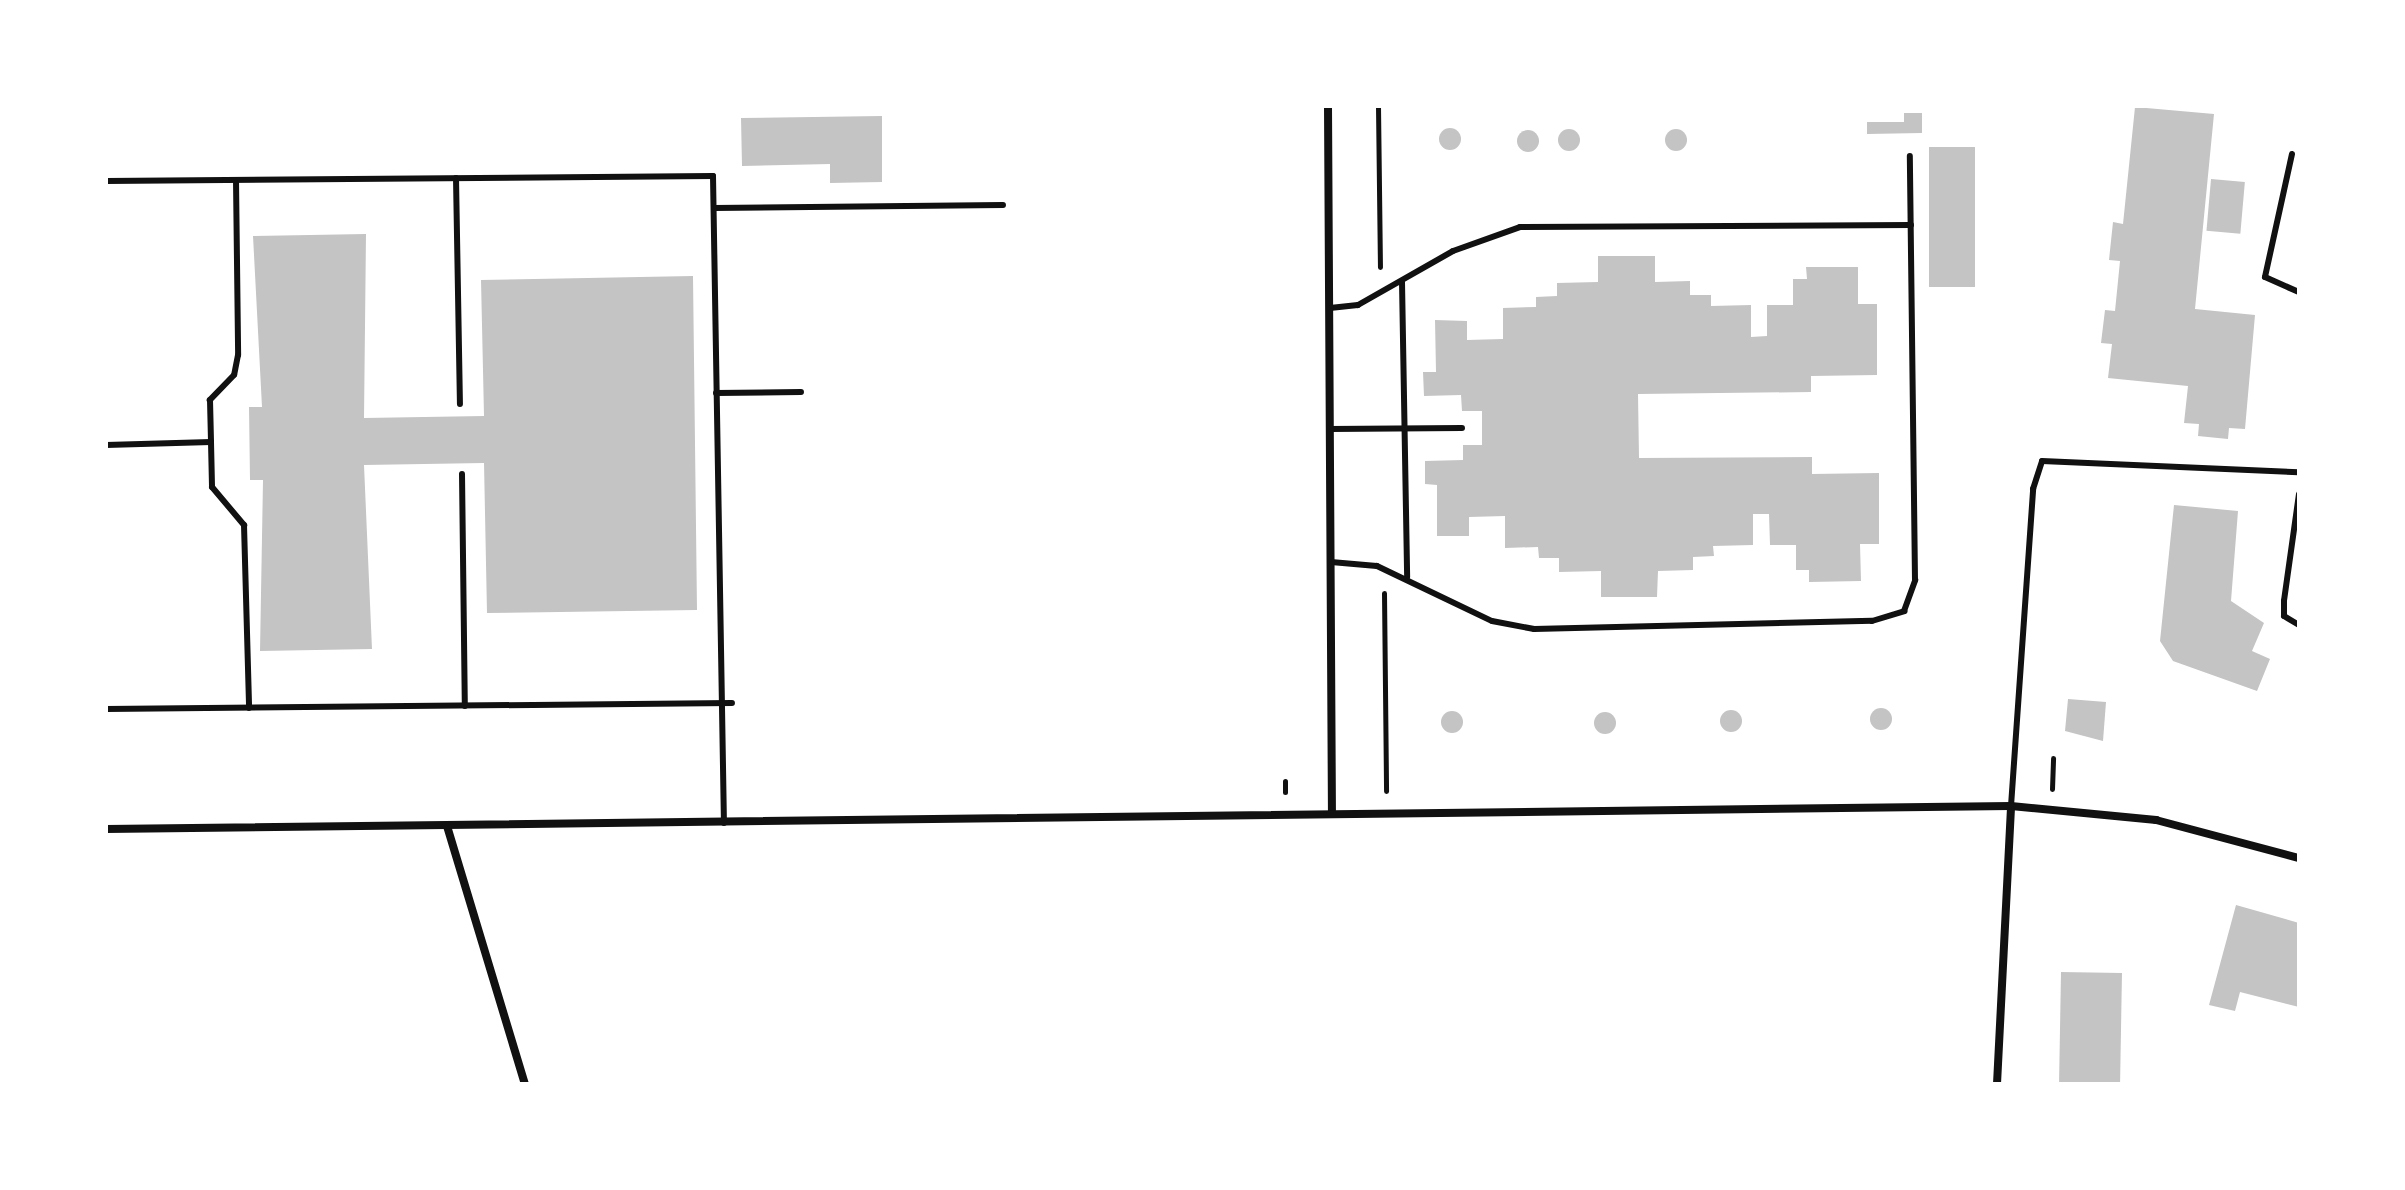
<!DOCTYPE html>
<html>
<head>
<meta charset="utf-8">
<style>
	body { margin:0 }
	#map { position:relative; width:2405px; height:1190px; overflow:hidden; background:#fff; font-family:"DejaVu Sans",sans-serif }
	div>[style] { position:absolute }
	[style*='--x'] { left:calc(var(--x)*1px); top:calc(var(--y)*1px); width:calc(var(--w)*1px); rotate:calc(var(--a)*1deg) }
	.building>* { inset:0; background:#c4c4c4; transform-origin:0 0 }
	.round { border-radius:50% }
	.path>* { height:5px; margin:-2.5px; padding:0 2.5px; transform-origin:2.5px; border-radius:2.5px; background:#111 }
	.service>* { height:6px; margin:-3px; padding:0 3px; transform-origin:3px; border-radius:3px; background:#111 }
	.minor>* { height:8px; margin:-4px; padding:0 4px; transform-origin:4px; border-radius:4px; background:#111 }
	span { translate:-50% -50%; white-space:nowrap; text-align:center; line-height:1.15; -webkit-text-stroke:6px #fff; paint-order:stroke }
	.frame { position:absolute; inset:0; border:108px solid #fff; pointer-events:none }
</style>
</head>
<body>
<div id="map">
	<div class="building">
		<div style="clip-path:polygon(2135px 107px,2214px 114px,2195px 309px,2255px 315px,2245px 429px,2229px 428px,2228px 439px,2198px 436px,2199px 424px,2184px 423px,2188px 386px,2108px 378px,2112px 344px,2101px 343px,2105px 310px,2115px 311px,2120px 261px,2109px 260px,2113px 222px,2123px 224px)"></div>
		<div style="clip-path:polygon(1904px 113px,1922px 113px,1922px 133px,1867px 134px,1867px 122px,1904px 122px)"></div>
		<div style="clip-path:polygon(882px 116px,882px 182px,830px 183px,830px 164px,742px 166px,741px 118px)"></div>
		<div class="round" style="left:1439px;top:128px;width:22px;height:22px"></div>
		<div class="round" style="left:1665px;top:129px;width:22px;height:22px"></div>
		<div class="round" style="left:1558px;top:129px;width:22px;height:22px"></div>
		<div class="round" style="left:1517px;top:130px;width:22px;height:22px"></div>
		<div style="left:1929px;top:147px;width:46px;height:140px"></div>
		<div style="left:2211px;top:179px;width:34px;height:52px;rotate:5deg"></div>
		<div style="clip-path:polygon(366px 234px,364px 418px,484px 416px,481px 280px,693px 276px,697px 610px,487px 613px,484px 463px,364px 465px,372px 649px,260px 651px,263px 480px,250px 480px,249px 407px,262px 407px,253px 236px)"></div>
		<div style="clip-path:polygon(1598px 256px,1655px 256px,1655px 282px,1690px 281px,1690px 295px,1711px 295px,1711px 306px,1751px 305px,1751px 337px,1767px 336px,1767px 305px,1793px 305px,1793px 279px,1807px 279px,1806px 267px,1858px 267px,1858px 304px,1877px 304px,1877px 375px,1811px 376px,1811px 392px,1638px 394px,1639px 458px,1812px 457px,1812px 474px,1879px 473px,1879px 544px,1860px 544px,1861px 581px,1809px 582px,1809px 570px,1796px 570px,1796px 545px,1770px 545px,1769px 514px,1753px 514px,1753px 545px,1713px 546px,1714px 556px,1693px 557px,1693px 570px,1658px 571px,1657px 597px,1601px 597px,1601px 571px,1559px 572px,1559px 558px,1539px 558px,1538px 547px,1505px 548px,1505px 516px,1469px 517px,1469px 536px,1437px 536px,1437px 485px,1425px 484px,1425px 461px,1463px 460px,1463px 445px,1482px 445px,1482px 411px,1462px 411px,1461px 395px,1424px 396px,1423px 372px,1436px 372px,1435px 320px,1467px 321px,1467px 340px,1503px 339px,1503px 308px,1536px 307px,1536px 297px,1557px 296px,1557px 283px,1598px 282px)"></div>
		<div style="clip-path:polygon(2174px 505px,2238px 511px,2231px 601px,2264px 623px,2252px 651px,2270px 659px,2257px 691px,2173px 661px,2160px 641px)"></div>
		<div style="clip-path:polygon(2068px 699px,2106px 702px,2103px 741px,2065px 731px)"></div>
		<div class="round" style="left:1870px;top:708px;width:22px;height:22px"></div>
		<div class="round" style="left:1720px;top:710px;width:22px;height:22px"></div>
		<div class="round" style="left:1441px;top:711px;width:22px;height:22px"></div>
		<div class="round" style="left:1594px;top:712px;width:22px;height:22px"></div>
		<div style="clip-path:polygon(2236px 905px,2299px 923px,2299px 1007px,2240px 992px,2235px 1011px,2209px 1005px)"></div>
		<div style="left:2061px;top:972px;width:61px;height:112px;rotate:1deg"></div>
	</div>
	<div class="path">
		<div style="--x:1378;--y:106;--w:161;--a:89.3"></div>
		<div style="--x:1384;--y:593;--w:198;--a:89.4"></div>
		<div style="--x:1285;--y:781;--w:11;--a:90"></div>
		<div style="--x:2052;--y:789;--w:31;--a:-88"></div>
	</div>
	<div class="service">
		<div style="--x:2292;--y:154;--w:126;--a:102.4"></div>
		<div style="--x:2265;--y:277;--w:37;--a:24"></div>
		<div style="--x:456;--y:178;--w:226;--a:89"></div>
		<div style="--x:236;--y:180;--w:175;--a:89.3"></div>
		<div style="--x:238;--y:355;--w:20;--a:101"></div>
		<div style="--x:234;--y:375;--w:35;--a:134"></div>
		<div style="--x:210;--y:400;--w:42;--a:88.6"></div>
		<div style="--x:211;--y:442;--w:45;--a:88.7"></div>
		<div style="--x:212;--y:487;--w:50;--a:49.9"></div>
		<div style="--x:244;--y:525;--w:183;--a:88.4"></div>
		<div style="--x:106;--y:181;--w:607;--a:-0.47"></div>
		<div style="--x:713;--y:176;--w:647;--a:89.03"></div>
		<div style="--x:714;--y:208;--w:289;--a:-0.6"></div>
		<div style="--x:1402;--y:282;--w:295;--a:89"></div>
		<div style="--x:1330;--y:308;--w:28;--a:-6"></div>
		<div style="--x:1358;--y:305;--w:109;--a:-29.6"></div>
		<div style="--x:1453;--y:251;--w:71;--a:-19.7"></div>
		<div style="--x:1520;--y:227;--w:391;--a:-0.3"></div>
		<div style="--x:716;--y:393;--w:85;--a:-0.7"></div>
		<div style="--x:1330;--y:429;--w:132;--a:-0.4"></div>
		<div style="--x:106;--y:445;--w:105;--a:-1.6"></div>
		<div style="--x:462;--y:474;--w:232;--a:89.3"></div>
		<div style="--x:2299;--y:494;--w:108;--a:98"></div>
		<div style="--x:2284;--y:601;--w:15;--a:90"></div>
		<div style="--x:2284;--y:616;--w:17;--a:31"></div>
		<div style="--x:1331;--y:562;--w:46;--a:5"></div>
		<div style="--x:1377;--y:566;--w:127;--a:25.6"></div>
		<div style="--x:1492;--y:621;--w:43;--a:10.8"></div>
		<div style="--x:1534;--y:629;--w:338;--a:-1.4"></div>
		<div style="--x:1872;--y:621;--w:34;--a:-17"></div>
		<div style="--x:1904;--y:611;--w:33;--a:-70"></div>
		<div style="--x:1915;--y:580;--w:424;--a:-90.7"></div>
		<div style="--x:106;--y:709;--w:626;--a:-0.55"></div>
		<div style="--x:2011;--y:806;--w:318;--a:-86"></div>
		<div style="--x:2033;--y:489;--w:29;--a:-72"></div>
		<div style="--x:2042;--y:461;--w:257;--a:2.5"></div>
	</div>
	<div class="minor">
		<div style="--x:1328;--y:106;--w:707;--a:89.68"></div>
		<div style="--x:447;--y:826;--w:270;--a:73.2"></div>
		<div style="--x:106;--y:829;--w:1905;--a:-0.69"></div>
		<div style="--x:2011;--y:806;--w:146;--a:5.5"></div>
		<div style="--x:2156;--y:820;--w:148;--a:14.9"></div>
		<div style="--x:1997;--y:1084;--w:278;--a:-87.1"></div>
	</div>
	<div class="frame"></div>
</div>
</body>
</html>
